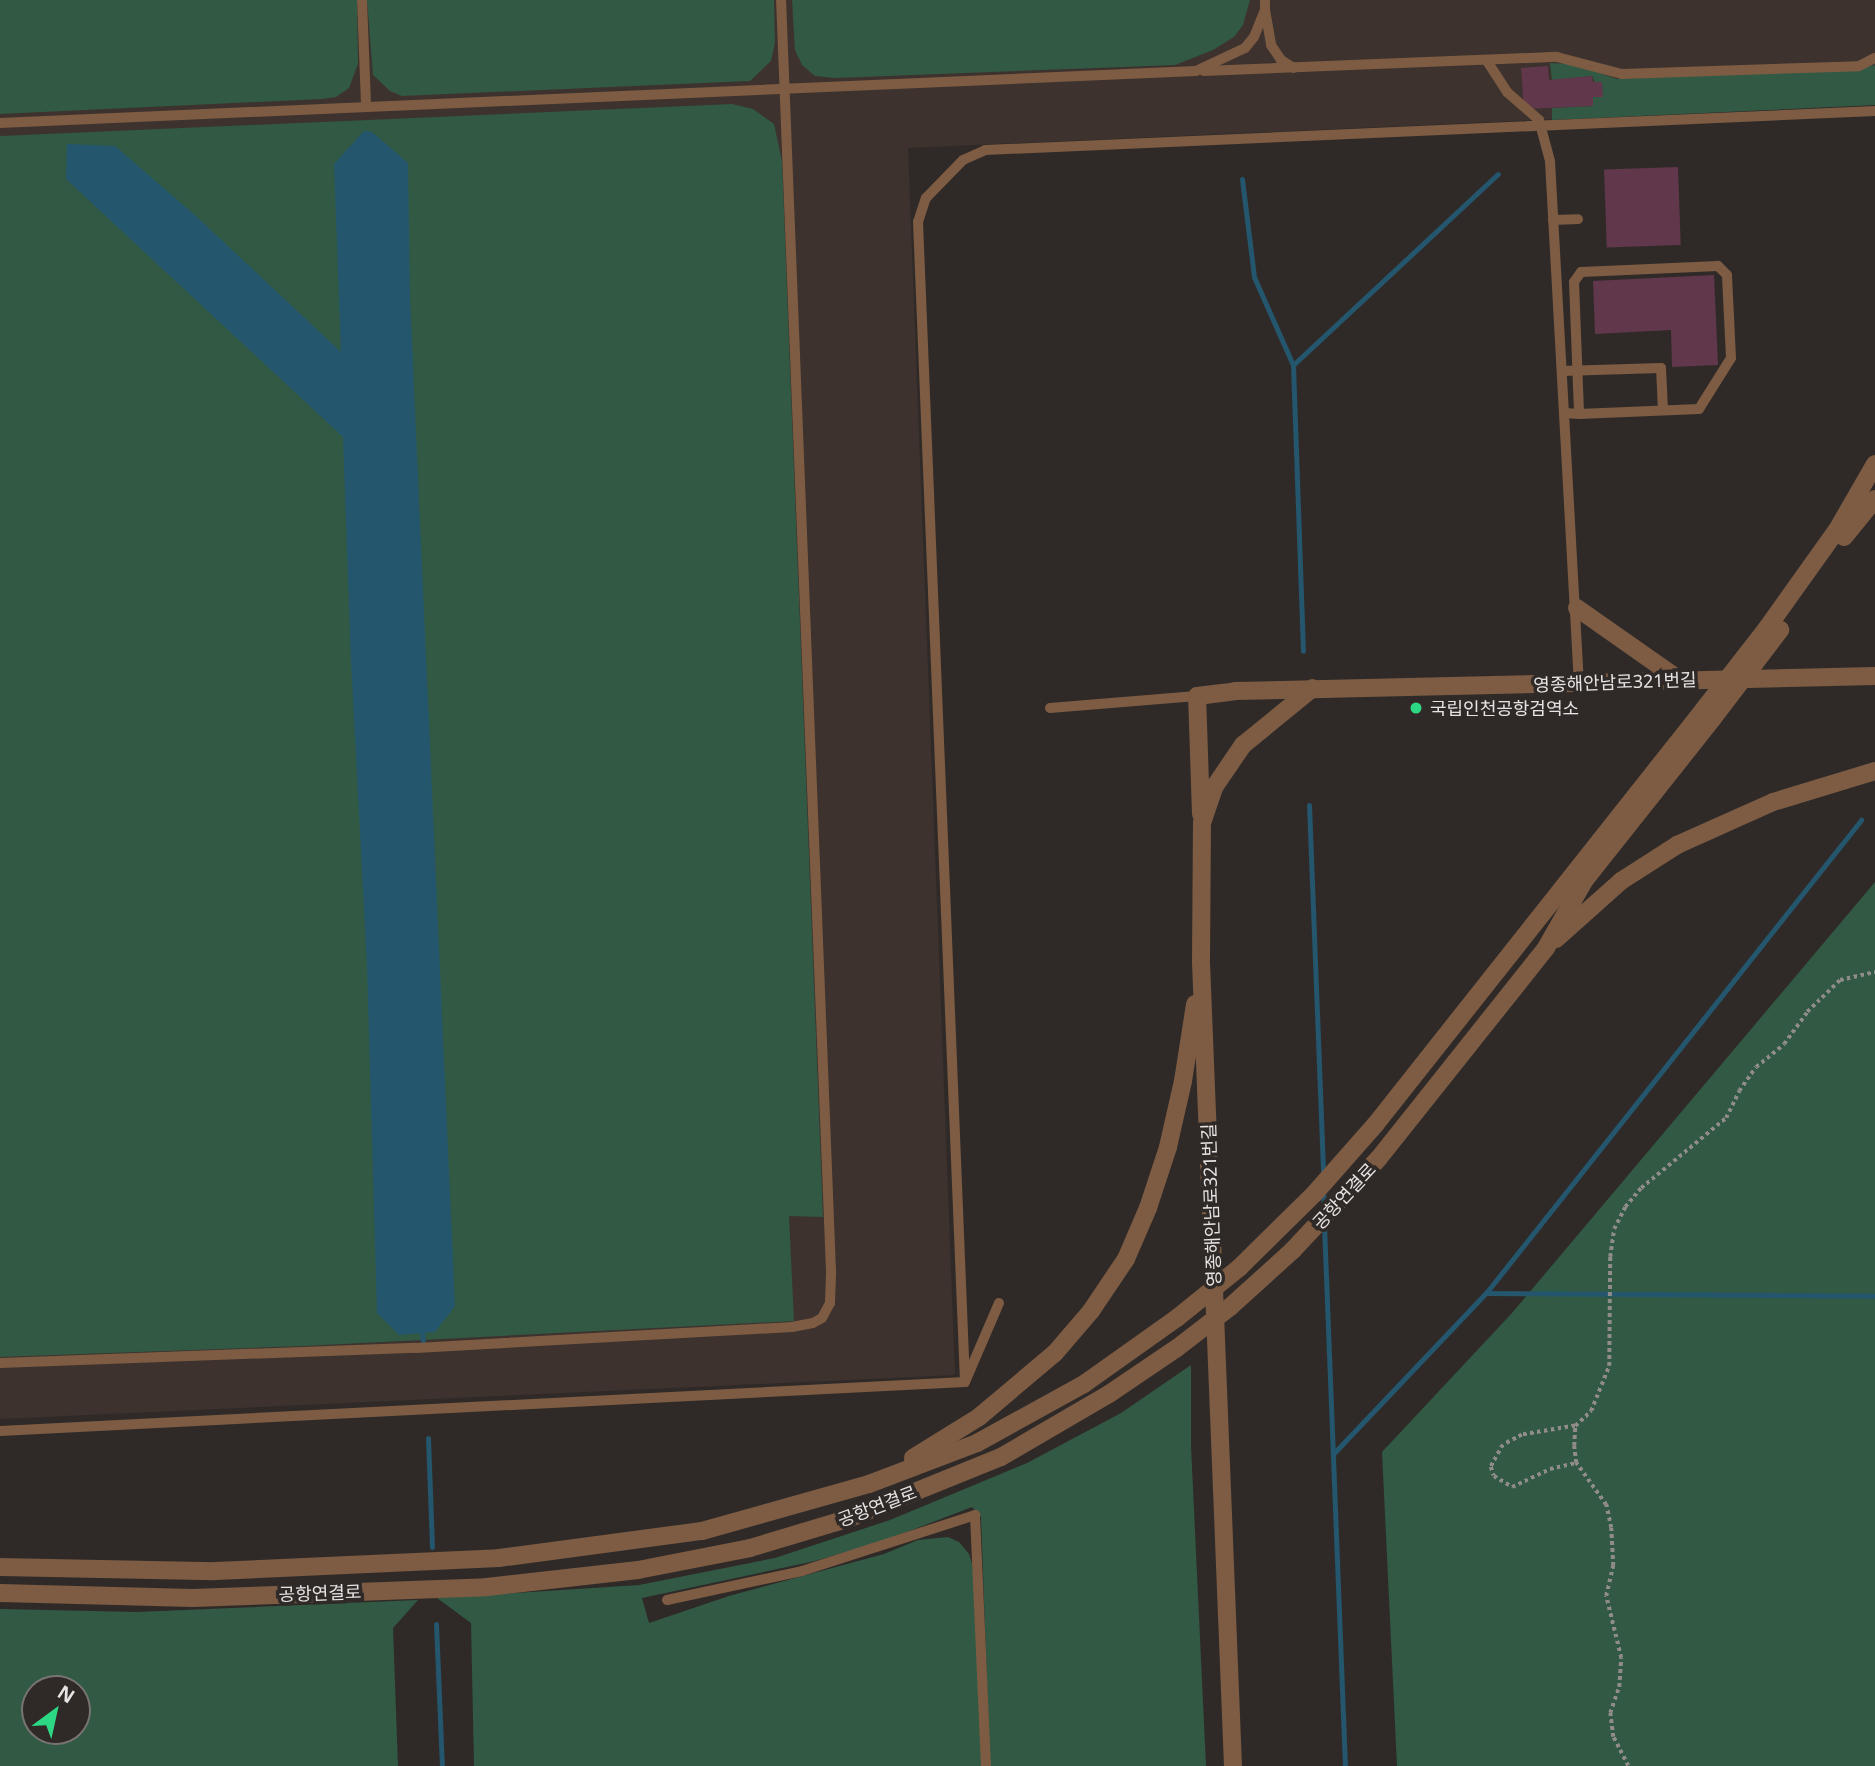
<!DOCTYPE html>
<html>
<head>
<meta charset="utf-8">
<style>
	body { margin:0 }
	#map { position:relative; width:1875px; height:1766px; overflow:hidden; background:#2f2a28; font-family:"Noto Sans","Noto Sans KR",sans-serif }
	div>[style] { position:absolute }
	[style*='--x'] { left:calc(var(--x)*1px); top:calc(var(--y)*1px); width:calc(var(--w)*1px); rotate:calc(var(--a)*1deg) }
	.built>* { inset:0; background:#3d322d }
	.green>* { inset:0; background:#315944 }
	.water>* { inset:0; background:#24566d }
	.stream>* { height:5px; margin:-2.5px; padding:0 2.5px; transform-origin:2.5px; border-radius:2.5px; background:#24566d }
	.building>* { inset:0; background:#61374c; transform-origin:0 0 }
	.path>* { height:3.5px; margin-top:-1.75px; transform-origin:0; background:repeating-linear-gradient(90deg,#908c8a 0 3.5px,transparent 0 7px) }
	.service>* { height:10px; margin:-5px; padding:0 5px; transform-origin:5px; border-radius:5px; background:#7d5c43 }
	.tertiary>* { height:18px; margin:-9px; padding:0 9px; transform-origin:9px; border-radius:9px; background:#7d5c43 }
	.tertiary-bridge>* { height:18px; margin:-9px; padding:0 9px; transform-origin:9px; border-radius:9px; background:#7d5c43 }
	.dots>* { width:19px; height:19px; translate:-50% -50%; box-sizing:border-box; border:4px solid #2f2a28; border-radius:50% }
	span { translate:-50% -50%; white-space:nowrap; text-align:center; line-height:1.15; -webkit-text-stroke:7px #2f2a28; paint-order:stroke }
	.street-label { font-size:18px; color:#e6e3e2 }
	.poi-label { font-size:18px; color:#e6e3e2 }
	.left { translate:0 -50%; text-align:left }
	.north { position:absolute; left:21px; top:1675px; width:70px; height:70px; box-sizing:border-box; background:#2f2a28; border:2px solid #787472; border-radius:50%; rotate:33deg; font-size:19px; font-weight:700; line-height:28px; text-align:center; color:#e6e3e2 }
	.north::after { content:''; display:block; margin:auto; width:24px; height:32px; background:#2cd884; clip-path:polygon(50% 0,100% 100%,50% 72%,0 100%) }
</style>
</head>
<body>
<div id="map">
	<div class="built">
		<div style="clip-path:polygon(0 0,1875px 0,1875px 105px,908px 148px,955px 1375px,0 1419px)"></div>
	</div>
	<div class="green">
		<div style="clip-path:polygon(0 0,357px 0,358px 64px,349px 88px,336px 97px,322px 99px,0 114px)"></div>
		<div style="clip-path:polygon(367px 0,774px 0,775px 43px,771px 61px,750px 81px,402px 96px,390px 91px,373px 75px)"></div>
		<div style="clip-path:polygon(792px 0,1250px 0,1243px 25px,1234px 37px,1213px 50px,1175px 65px,835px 78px,815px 76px,802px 65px,795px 50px)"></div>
		<div style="clip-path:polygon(1550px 63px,1572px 64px,1617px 79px,1857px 69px,1875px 65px,1875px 105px,1552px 120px,1552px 108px,1593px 106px,1593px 97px,1602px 97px,1592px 76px,1552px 80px)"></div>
		<div style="clip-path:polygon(732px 104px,753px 109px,774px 124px,782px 161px,823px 1217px,789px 1216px,794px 1321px,304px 1346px,0 1357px,0 136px)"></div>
		<div style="clip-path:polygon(1875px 882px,1875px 1766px,1397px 1766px,1382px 1452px,1512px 1313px)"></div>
		<div style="clip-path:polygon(1191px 1365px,1191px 1446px,1206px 1766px,990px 1766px,981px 1517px,972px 1507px,886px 1540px,815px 1561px,642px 1598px,649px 1623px,729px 1596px,884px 1554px,918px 1540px,948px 1537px,959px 1542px,969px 1554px,975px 1573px,983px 1766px,474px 1766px,471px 1623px,437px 1598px,639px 1585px,775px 1558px,890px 1520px,1027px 1463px,1121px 1413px)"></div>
		<div style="clip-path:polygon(evenodd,418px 1600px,393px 1628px,398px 1766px,0 1766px,0 1609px,137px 1612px,418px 1600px,35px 1689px,77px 1689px,77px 1731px,35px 1731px,35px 1689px)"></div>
	</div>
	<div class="water">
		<div style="clip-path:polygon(364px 131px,372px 132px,408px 163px,410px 298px,455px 1306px,435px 1332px,399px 1335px,377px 1313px,367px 966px,351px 661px,343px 437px,66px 179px,67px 144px,115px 146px,197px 217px,341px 352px,334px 164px)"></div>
	</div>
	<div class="stream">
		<div style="--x:1242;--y:179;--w:99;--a:83"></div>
		<div style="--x:1254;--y:277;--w:96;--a:66.1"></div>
		<div style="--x:1293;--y:365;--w:286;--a:88"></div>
		<div style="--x:1293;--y:365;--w:280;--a:-43"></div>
		<div style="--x:1309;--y:805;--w:372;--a:87.8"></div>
		<div style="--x:1323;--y:1190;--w:22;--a:87"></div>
		<div style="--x:1324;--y:1225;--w:541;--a:87.78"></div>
		<div style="--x:1486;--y:1293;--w:389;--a:0.4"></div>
		<div style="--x:422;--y:1329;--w:13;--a:86"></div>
		<div style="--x:428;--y:1438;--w:109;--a:87.9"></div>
		<div style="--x:1333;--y:1454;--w:222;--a:-46.5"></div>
		<div style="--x:1486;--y:1293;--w:604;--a:-51.59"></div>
		<div style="--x:436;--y:1624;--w:142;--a:87.6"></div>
	</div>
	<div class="building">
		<div style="clip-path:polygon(1548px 66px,1549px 80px,1592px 76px,1593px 82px,1602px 82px,1603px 97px,1593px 97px,1593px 106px,1524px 109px,1521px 68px)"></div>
		<div style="left:1678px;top:167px;width:78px;height:74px;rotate:88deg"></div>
		<div style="clip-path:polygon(1714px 275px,1718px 365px,1672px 367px,1671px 330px,1595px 334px,1593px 281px)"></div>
	</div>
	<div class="path">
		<div style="--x:1575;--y:1426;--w:54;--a:170.4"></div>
		<div style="--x:1522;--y:1435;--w:21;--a:152"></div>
		<div style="--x:1503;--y:1445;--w:25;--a:119"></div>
		<div style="--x:1491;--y:1467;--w:9;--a:72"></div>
		<div style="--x:1494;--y:1476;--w:21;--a:31"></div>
		<div style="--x:1512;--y:1487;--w:42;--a:-25.3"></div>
		<div style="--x:1550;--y:1469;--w:27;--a:-13"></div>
		<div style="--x:1628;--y:1766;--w:33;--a:-117"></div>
		<div style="--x:1613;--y:1737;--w:24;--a:-97"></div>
		<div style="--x:1610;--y:1713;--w:28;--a:-71"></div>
		<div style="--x:1619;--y:1687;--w:29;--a:-86"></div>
		<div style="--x:1621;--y:1658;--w:64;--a:-103.6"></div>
		<div style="--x:1606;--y:1596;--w:31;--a:-77"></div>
		<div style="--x:1613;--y:1566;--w:38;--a:-93"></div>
		<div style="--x:1611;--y:1528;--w:24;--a:-102"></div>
		<div style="--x:1606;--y:1505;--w:52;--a:-125.5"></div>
		<div style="--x:1576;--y:1463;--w:17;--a:-97"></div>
		<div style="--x:1574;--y:1446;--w:20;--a:-87"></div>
		<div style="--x:1575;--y:1426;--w:22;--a:-43"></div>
		<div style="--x:1591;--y:1411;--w:48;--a:-68.2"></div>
		<div style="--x:1609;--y:1366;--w:109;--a:-89.5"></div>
		<div style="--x:1610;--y:1257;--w:28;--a:-82"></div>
		<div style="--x:1614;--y:1229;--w:25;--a:-63"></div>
		<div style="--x:1625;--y:1207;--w:25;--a:-50"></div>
		<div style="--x:1641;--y:1188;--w:110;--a:-39.5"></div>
		<div style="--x:1726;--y:1118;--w:30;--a:-64"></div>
		<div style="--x:1739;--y:1091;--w:29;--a:-55"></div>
		<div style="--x:1756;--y:1067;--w:36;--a:-39"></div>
		<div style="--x:1784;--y:1044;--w:39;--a:-54"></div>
		<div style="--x:1807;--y:1012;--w:46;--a:-44.1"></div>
		<div style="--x:1840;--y:980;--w:36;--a:-13"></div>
	</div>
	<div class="service">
		<div style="--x:362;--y:0;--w:106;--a:87.8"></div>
		<div style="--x:1265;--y:10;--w:36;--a:80"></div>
		<div style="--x:1271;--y:45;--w:18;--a:56"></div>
		<div style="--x:1281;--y:60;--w:15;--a:32"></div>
		<div style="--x:1487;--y:61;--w:37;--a:57"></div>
		<div style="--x:1507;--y:92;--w:43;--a:41.2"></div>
		<div style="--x:1539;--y:120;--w:42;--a:75"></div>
		<div style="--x:1550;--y:161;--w:524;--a:86.83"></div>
		<div style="--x:1204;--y:71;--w:353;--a:-2.3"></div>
		<div style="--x:1557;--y:57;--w:67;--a:14.7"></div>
		<div style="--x:1622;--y:74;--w:237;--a:-1.9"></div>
		<div style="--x:1859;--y:66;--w:18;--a:-27"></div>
		<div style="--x:0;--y:123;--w:1197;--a:-2.49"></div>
		<div style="--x:1196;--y:71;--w:54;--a:-25.1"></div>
		<div style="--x:1245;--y:48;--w:14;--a:-51"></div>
		<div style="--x:1254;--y:37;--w:29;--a:-68"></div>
		<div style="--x:1265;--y:10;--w:10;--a:-90"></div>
		<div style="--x:1553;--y:220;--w:25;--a:-2"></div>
		<div style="--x:1562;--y:371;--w:99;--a:-1.7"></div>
		<div style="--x:1661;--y:368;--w:42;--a:87.3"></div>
		<div style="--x:1565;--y:413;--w:14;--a:4"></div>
		<div style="--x:1579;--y:414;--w:120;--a:-2.4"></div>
		<div style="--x:1699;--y:409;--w:60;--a:-57.9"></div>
		<div style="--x:1731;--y:358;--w:83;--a:-92.8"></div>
		<div style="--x:1727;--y:275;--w:13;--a:-135"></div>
		<div style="--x:1718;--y:266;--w:137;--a:177.5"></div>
		<div style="--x:1581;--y:272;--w:12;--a:125"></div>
		<div style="--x:1574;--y:282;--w:132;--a:87.8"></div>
		<div style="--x:1050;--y:708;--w:147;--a:-4.7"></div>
		<div style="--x:0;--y:1363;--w:416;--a:-2.1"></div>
		<div style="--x:416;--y:1348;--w:377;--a:-3.2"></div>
		<div style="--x:792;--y:1327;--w:21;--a:-11"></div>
		<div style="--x:813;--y:1323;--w:10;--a:-29"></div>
		<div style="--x:822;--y:1318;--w:17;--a:-62"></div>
		<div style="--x:830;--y:1303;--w:32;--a:-88"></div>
		<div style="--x:831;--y:1271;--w:1272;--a:-92.25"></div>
		<div style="--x:965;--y:1382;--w:1161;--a:-92.32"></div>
		<div style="--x:918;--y:222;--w:25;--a:-72"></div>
		<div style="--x:926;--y:198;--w:53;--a:-45.8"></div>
		<div style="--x:963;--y:160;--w:24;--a:-24"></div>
		<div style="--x:985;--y:150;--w:891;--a:-2.51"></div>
		<div style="--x:0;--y:1431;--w:966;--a:-2.91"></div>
		<div style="--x:965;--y:1382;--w:86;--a:-66.7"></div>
		<div style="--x:667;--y:1600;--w:138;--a:-12.1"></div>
		<div style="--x:802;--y:1571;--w:182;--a:-17.9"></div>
		<div style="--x:975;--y:1515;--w:251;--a:87.5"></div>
	</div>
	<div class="tertiary">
		<div style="--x:1844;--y:537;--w:49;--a:-50.8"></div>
		<div style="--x:1577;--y:608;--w:123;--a:35.1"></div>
		<div style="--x:1767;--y:628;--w:120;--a:-54.5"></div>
		<div style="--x:1837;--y:530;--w:76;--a:-60.1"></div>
		<div style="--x:1201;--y:814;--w:118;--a:-91.9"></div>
		<div style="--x:1197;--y:696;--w:38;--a:-7"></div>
		<div style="--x:1235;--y:691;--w:640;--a:-1.34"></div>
		<div style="--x:1556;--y:939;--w:87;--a:-41.7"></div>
		<div style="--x:1621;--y:881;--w:67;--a:-32.7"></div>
		<div style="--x:1677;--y:845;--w:105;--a:-24.1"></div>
		<div style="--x:1773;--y:802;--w:107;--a:-16.9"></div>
		<div style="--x:1375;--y:1125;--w:519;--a:-51.65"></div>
		<div style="--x:1379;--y:1158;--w:268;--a:-51.5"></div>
		<div style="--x:1546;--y:948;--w:77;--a:-60.4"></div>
		<div style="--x:1584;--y:881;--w:208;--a:-51.6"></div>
		<div style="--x:913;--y:1458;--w:78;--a:-31.8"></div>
		<div style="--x:979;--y:1417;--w:99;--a:-40.1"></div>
		<div style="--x:1055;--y:1353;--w:55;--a:-49.4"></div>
		<div style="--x:1091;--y:1311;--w:63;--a:-56.1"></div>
		<div style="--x:1126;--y:1259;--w:56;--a:-66.7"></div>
		<div style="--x:1148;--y:1208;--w:64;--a:-71.8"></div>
		<div style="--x:1168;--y:1147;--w:68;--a:-77.2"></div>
		<div style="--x:1183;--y:1081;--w:78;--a:-81.1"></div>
		<div style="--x:0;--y:1567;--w:215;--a:1.1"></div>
		<div style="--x:215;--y:1571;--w:284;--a:-2.6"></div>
		<div style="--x:499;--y:1558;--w:205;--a:-7.6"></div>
		<div style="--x:702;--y:1531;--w:173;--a:-15.7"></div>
		<div style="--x:869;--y:1484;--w:116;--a:-20.8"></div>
		<div style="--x:977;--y:1443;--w:122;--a:-28.9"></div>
		<div style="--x:1084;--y:1384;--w:114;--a:-35.4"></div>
		<div style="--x:0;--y:1593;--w:193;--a:1.5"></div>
		<div style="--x:193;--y:1598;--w:294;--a:-2.1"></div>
		<div style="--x:487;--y:1587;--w:152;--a:-6.4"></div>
		<div style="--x:638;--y:1570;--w:114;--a:-11.1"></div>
		<div style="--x:750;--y:1548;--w:104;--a:-16.7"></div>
		<div style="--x:850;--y:1518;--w:163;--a:-22"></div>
		<div style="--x:1001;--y:1457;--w:125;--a:-30.3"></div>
		<div style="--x:1109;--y:1394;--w:82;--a:-34.1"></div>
		<div style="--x:1233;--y:1766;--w:805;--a:-92.28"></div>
		<div style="--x:1201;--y:962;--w:139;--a:-89.6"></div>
		<div style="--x:1202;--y:823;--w:39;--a:-71"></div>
		<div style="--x:1215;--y:786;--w:50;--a:-55.7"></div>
		<div style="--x:1243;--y:745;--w:90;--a:-39.2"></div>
	</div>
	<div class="tertiary-bridge">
		<div style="--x:1697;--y:718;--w:114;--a:-52.1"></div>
		<div style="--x:1713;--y:718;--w:111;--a:-52.7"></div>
		<div style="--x:1177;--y:1318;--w:80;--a:-38.9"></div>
		<div style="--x:1239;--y:1268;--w:107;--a:-44.6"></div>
		<div style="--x:1315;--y:1193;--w:91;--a:-48.6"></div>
		<div style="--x:1177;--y:1348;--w:67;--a:-37.7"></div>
		<div style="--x:1230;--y:1307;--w:84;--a:-42.1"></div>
		<div style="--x:1292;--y:1251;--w:127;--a:-46.9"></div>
	</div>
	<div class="dots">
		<div style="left:1416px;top:708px;background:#2cd884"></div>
	</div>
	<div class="street-label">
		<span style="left:1615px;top:682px;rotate:-2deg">영종해안남로321번길</span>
		<span style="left:1344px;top:1196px;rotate:-47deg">공항연결로</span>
		<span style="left:1211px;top:1205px;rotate:-92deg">영종해안남로321번길</span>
		<span style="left:877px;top:1506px;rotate:-21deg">공항연결로</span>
		<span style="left:320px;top:1593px;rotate:-2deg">공항연결로</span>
	</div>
	<div class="poi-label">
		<span class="left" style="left:1430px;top:708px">국립인천공항검역소</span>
	</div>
	<div class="north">N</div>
</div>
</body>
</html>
